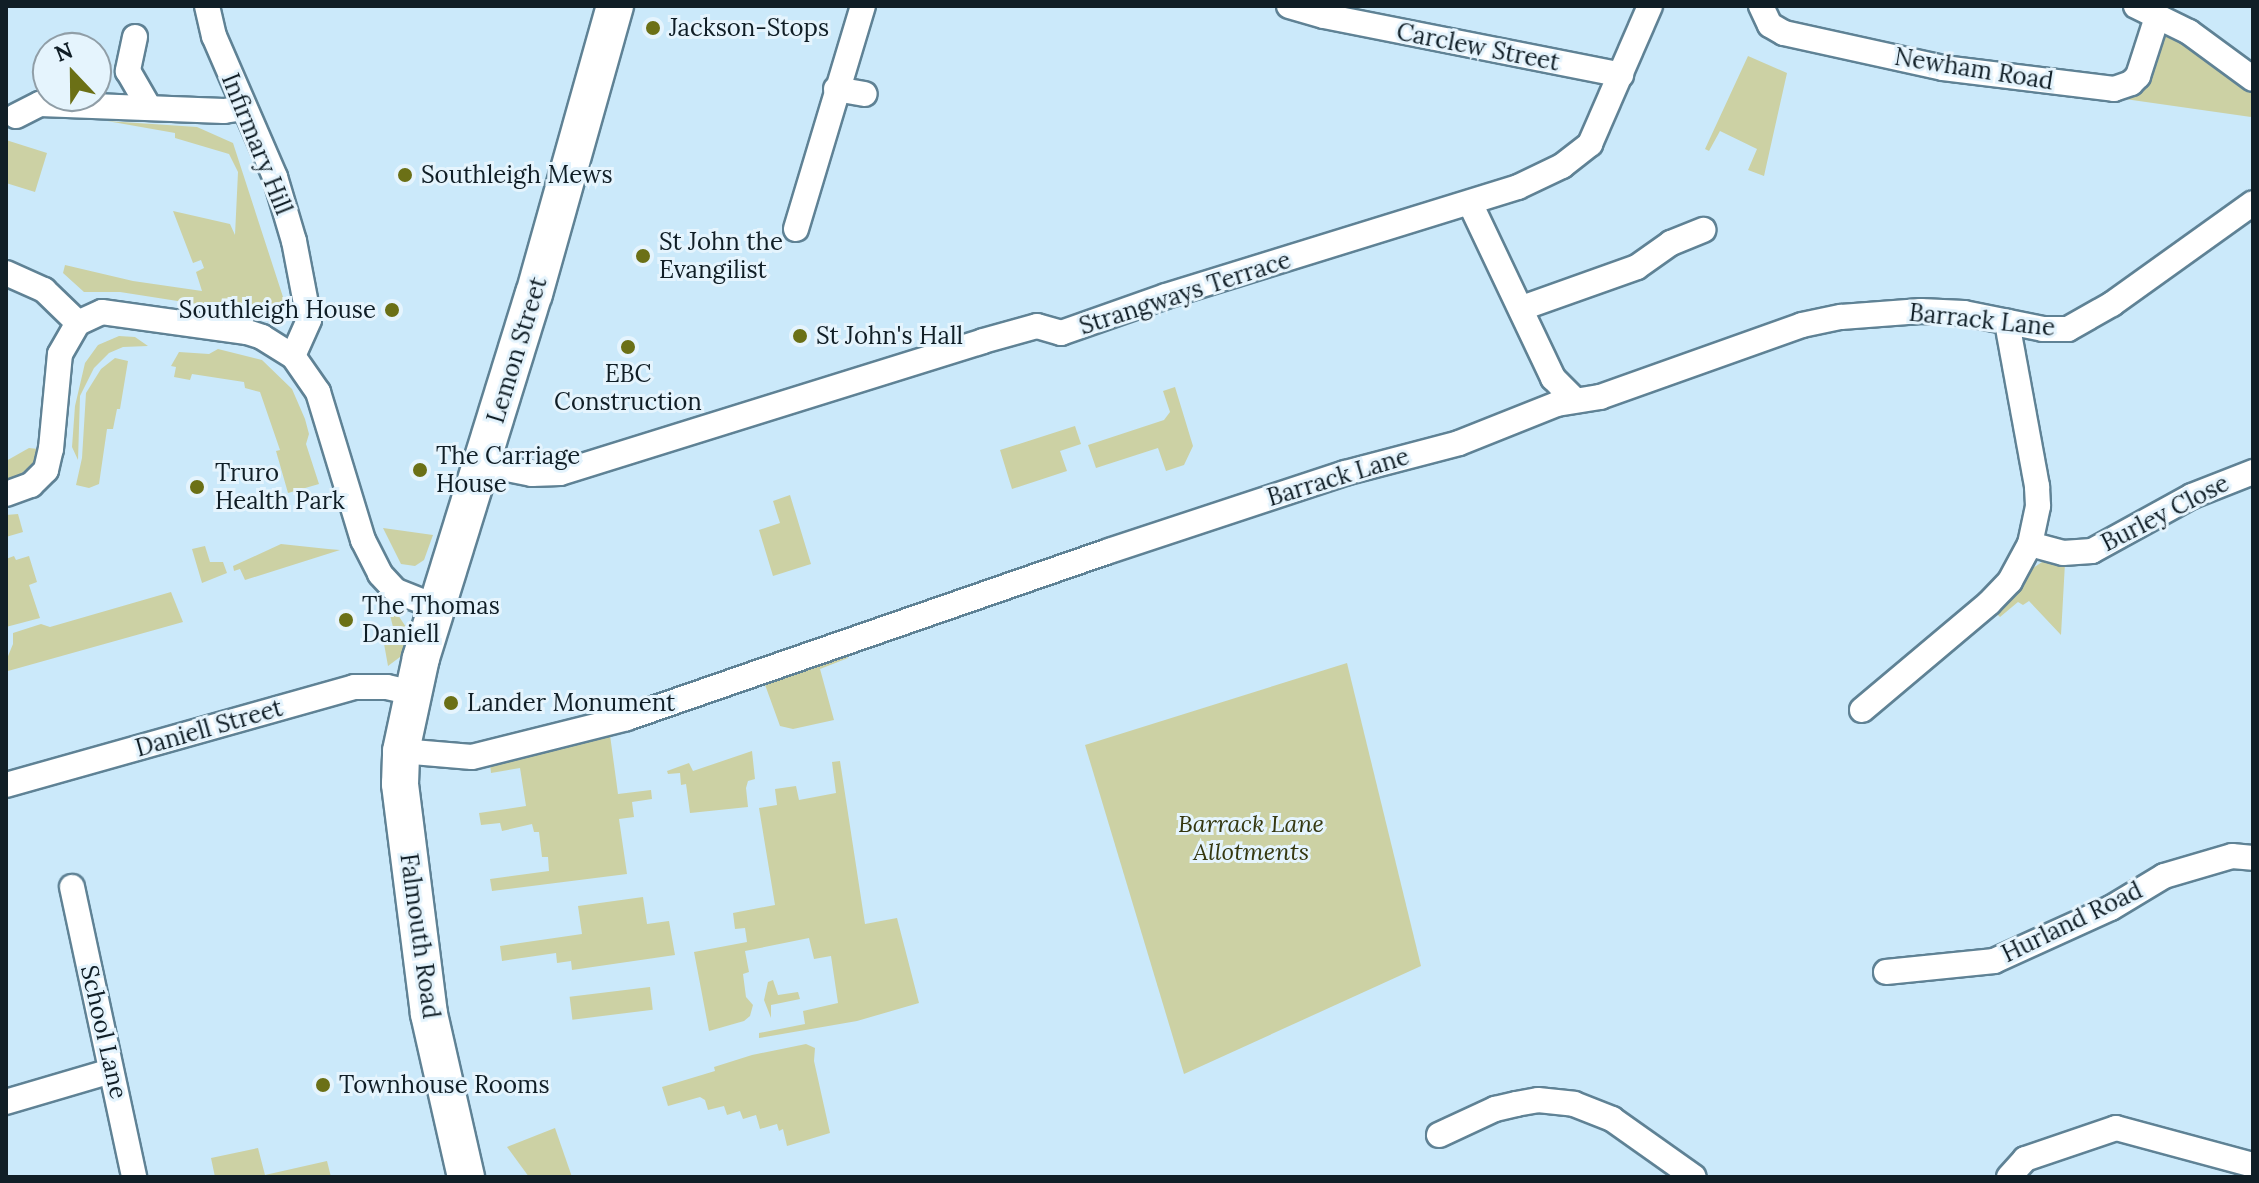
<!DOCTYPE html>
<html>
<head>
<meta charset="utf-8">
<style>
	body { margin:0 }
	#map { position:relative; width:2259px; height:1183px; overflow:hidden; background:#cbe9fa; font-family:Lora,serif }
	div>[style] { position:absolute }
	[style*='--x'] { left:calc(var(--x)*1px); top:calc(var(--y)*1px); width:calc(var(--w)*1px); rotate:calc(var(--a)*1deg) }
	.green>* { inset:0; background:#ccd1a4; transform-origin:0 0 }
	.roads { filter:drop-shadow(2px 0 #5f8295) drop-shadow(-2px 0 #5f8295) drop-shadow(0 2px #5f8295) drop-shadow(0 -2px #5f8295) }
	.street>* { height:24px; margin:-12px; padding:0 12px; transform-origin:12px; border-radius:12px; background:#fff }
	.secondary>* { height:36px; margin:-18px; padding:0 18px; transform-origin:18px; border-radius:18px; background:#fff }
	.dots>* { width:22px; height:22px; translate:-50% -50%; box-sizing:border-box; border:4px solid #e5f4fd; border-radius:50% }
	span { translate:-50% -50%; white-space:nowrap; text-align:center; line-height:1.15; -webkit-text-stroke:6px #e5f4fd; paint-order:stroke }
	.poi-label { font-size:24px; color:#101e26 }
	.left { translate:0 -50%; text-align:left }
	.right { translate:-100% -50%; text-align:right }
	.street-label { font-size:24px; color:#101e26 }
	.park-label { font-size:24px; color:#34370f; font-style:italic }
	.frame { position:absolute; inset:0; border:8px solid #101e26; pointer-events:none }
	.north { position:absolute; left:32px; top:32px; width:80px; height:80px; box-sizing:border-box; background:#e5f4fd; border:2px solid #909ea7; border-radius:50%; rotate:338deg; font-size:22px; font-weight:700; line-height:32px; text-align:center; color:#101e26 }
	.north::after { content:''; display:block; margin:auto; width:28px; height:36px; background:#6b7016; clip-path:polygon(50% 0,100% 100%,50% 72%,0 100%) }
</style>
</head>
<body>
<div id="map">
	<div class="green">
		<div style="clip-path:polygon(2170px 33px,2253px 90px,2251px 117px,2118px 98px,2162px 36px)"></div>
		<div style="clip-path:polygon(1748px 56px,1787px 73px,1764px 176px,1748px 170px,1757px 149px,1720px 131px,1709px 151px,1705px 149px)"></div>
		<div style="clip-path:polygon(107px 121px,197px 127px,233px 143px,284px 300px,279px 314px,274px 316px,120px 292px,84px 292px,63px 273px,65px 265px,133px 281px,202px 291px,196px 272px,204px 268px,201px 260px,193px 263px,173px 211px,230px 224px,235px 235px,238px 172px,229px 154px,175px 138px,175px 133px)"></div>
		<div style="clip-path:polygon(6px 140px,47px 153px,35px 192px,6px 183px)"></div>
		<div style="clip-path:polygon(119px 336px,135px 337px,148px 346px,123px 347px,109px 353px,94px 368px,80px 396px,78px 460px,72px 447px,75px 406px,85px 363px,98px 345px)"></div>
		<div style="clip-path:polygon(218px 349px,262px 360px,292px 389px,305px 419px,309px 434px,306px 444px,319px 484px,288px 493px,276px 451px,280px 450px,260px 392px,245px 388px,244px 382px,192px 374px,190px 380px,174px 377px,176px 367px,171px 366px,179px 352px,209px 354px)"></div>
		<div style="clip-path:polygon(115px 358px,128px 361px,120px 409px,117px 409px,113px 429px,107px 429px,99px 484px,89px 488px,76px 485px,82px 458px,86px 393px,101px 369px)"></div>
		<div style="clip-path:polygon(1175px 387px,1193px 446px,1184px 465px,1166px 471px,1158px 448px,1096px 468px,1088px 445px,1164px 420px,1170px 412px,1163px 391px)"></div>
		<div style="clip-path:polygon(1075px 426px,1081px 444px,1060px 451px,1067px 471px,1012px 489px,1000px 450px)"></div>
		<div style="clip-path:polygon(29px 448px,38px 449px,34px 462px,19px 476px,6px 480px,6px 461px)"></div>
		<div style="clip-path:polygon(790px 495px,811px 564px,773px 576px,759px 530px,780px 523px,773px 501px)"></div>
		<div style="clip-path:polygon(18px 514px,23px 532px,6px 537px,6px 515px)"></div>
		<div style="clip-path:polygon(383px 528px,433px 535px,424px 560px,415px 566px,401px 564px)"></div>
		<div style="clip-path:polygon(281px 544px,328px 549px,340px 550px,245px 580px,240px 569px,234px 571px,233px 566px)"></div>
		<div style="clip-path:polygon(205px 546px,210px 562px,223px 562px,227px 573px,202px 583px,192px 549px)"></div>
		<div style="clip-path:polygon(14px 556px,16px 560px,29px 556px,37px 582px,29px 585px,40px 618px,6px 627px,6px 559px)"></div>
		<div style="clip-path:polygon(2042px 562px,2065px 563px,2061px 635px,2029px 601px,2023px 605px,2018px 602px,2000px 617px,1996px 613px,2016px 592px,2030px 570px)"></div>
		<div style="clip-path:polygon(171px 592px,183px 622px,8px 671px,6px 661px,13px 644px,13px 633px,41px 624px,50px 627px)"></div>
		<div style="clip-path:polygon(396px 612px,408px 630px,409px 639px,400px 657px,388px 666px,383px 638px,395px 635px,390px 615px)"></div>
		<div style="clip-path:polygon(845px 651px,848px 658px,820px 669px,834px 720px,793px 729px,780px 726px,764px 682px)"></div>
		<div style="clip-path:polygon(1347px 663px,1421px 966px,1184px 1074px,1085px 745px)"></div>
		<div style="clip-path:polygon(610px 735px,618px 794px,651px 790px,652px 799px,632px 802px,634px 817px,619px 819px,627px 874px,492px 891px,490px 879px,549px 871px,548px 857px,542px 857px,539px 832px,534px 832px,532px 824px,502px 831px,500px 823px,481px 825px,479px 813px,526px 806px,520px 768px,491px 773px,490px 763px)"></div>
		<div style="clip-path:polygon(752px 751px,755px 779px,748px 781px,746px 788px,748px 807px,690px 813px,686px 784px,681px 785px,680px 773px,668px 774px,667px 771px,689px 763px,693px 771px)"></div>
		<div style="clip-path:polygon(840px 761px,865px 924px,897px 918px,919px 1003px,857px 1021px,759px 1038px,759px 1033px,805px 1024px,803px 1011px,838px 1003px,831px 956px,814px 959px,809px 938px,745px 951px,749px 972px,743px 974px,746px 997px,753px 1005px,750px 1016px,744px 1021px,709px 1031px,694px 952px,747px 942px,745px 928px,735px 929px,733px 913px,775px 905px,759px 808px,777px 805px,775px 789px,796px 786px,799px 800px,836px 793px,832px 762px)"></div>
		<div style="clip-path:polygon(643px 897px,647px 924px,669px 921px,675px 955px,572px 970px,571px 961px,557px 963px,556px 953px,502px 961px,500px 946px,582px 934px,578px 906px)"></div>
		<div style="clip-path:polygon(773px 980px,778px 995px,798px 992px,800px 999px,771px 1005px,771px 1018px,764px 1000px,768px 982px)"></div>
		<div style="left:650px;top:987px;width:23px;height:81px;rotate:83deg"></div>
		<div style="clip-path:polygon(806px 1044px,815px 1048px,814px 1061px,830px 1133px,787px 1146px,783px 1129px,779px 1131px,777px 1124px,760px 1129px,756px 1115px,743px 1119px,740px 1111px,727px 1115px,724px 1106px,708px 1110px,705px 1100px,700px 1097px,668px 1106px,662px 1087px,715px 1071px,714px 1067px,752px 1055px)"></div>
		<div style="clip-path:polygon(555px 1128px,572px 1177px,529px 1177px,507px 1147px)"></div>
		<div style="clip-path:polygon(258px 1148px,265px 1175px,327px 1161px,331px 1177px,215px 1177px,211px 1158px)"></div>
	</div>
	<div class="roads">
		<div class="street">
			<div style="--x:207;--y:6;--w:31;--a:77"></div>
			<div style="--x:214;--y:36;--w:154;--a:66.6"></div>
			<div style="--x:275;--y:177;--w:67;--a:73.5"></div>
			<div style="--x:294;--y:241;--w:80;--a:79.2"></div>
			<div style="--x:309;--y:320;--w:39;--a:114"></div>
			<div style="--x:293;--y:356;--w:44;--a:55.2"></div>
			<div style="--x:318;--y:392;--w:155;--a:73.1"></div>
			<div style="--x:363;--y:540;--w:38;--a:63"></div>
			<div style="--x:380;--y:574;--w:23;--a:47"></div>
			<div style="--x:396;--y:591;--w:46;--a:21.6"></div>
			<div style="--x:1289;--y:6;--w:36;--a:16"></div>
			<div style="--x:1324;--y:16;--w:303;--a:11.2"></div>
			<div style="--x:1761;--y:6;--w:21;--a:65"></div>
			<div style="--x:1770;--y:25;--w:16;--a:30"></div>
			<div style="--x:1784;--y:33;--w:163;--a:12.4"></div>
			<div style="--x:1943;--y:68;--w:172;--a:7"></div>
			<div style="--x:2114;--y:89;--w:18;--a:-19"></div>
			<div style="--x:2131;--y:83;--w:10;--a:-45"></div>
			<div style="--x:2138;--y:76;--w:62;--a:-72.1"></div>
			<div style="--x:2136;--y:6;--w:59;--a:26.1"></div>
			<div style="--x:2189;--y:32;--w:79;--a:36.3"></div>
			<div style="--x:135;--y:37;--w:35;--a:102"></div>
			<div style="--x:128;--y:71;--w:39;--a:60"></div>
			<div style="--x:836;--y:89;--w:29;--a:10"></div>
			<div style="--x:16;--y:116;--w:27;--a:-27"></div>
			<div style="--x:40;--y:104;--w:184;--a:2.2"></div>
			<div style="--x:224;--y:111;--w:20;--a:-9"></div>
			<div style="--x:1470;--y:203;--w:194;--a:64.6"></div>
			<div style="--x:1553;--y:378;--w:30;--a:45"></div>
			<div style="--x:796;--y:229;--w:233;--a:-73.3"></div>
			<div style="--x:6;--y:273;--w:42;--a:24.1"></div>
			<div style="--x:44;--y:290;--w:47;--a:44.1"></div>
			<div style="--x:78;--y:323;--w:26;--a:-25"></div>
			<div style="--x:102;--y:312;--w:146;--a:7.9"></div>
			<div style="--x:247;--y:332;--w:16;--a:18"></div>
			<div style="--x:262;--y:337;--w:36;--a:32"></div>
			<div style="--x:1522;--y:308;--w:122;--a:-19.6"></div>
			<div style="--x:1637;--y:267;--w:42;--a:-35.2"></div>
			<div style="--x:1671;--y:243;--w:35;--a:-22"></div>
			<div style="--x:482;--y:464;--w:51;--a:11.3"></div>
			<div style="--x:532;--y:474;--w:28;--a:-2"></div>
			<div style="--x:560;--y:473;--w:443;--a:-17.3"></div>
			<div style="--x:983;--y:341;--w:56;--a:-15.5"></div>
			<div style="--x:1037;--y:326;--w:25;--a:16"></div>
			<div style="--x:1061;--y:333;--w:111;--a:-19.4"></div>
			<div style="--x:1166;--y:296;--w:368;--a:-17.2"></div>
			<div style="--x:1518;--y:187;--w:49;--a:-25.5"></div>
			<div style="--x:1562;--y:166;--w:36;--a:-38"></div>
			<div style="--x:1590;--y:144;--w:150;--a:-66.5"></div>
			<div style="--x:6;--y:494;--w:27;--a:-20"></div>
			<div style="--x:31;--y:485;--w:21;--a:-45"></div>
			<div style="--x:46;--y:470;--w:22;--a:-77"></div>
			<div style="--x:51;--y:449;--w:95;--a:-84.6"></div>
			<div style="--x:60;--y:354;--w:36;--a:-60"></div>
			<div style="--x:2030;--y:544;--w:34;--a:15"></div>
			<div style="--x:2063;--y:553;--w:29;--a:-4"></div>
			<div style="--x:2092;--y:551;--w:114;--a:-28.8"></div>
			<div style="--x:2192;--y:496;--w:66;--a:-21.5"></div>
			<div style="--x:1862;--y:710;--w:166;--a:-40.1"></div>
			<div style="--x:1989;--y:603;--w:30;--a:-46"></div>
			<div style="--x:2010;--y:581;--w:42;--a:-61.6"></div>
			<div style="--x:2030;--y:544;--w:39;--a:-78"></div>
			<div style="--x:2038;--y:506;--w:20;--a:-93"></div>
			<div style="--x:2037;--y:486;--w:167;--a:-100.4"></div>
			<div style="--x:401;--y:751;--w:71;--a:4.8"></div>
			<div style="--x:472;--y:757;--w:160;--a:-14.1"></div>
			<div style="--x:627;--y:718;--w:510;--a:-19.11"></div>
			<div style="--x:1109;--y:551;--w:249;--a:-18.3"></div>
			<div style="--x:1345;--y:473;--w:118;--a:-14.7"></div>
			<div style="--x:1459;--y:443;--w:105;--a:-21.7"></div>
			<div style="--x:1557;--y:404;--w:44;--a:-9.2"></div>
			<div style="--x:1600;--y:397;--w:214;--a:-19.6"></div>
			<div style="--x:1802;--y:325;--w:40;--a:-12"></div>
			<div style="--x:1841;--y:317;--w:80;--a:-4.3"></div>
			<div style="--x:1921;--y:311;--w:43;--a:2.7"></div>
			<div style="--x:1964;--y:313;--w:81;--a:11.4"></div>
			<div style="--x:2043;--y:329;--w:25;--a:0"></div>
			<div style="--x:2068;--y:329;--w:51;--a:-29.6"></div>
			<div style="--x:2112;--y:304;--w:173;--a:-35.6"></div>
			<div style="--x:6;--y:785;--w:362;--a:-15.7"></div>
			<div style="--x:354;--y:687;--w:33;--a:0"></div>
			<div style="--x:387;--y:687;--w:28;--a:13"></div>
			<div style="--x:72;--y:887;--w:297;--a:77.9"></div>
			<div style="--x:1886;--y:972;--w:109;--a:-5.8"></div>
			<div style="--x:1994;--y:961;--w:128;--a:-24.4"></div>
			<div style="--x:2111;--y:908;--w:62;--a:-31.1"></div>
			<div style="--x:2164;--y:876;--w:71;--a:-16.4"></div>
			<div style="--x:2232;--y:856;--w:21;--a:5"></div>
			<div style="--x:6;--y:1102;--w:109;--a:-16.4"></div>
			<div style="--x:1439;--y:1135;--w:62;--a:-24.9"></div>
			<div style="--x:1495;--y:1109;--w:22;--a:-13"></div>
			<div style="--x:1516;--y:1104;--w:22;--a:-10"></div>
			<div style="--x:1538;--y:1100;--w:36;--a:6"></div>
			<div style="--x:1574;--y:1104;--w:41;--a:21.5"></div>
			<div style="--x:1612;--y:1119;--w:100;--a:35.3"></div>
			<div style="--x:2009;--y:1177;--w:24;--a:-48"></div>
			<div style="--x:2025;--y:1159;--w:96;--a:-18.8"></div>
			<div style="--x:2116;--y:1128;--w:142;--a:15.1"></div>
		</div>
		<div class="secondary">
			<div style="--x:466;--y:1177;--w:167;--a:-102.8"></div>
			<div style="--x:429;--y:1014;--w:232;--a:-97.2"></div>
			<div style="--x:400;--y:784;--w:33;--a:-88"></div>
			<div style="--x:401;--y:751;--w:95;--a:-77.9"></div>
			<div style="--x:421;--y:658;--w:381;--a:-72.8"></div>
			<div style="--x:534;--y:294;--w:299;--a:-74.3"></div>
		</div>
	</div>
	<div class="dots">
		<div style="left:653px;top:28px;background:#6b7016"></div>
		<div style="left:405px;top:175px;background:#6b7016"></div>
		<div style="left:643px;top:256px;background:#6b7016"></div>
		<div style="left:392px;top:310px;background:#6b7016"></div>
		<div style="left:800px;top:336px;background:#6b7016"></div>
		<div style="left:628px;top:347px;background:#6b7016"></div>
		<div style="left:420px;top:470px;background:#6b7016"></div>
		<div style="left:197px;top:487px;background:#6b7016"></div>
		<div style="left:346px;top:620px;background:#6b7016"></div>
		<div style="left:451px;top:703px;background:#6b7016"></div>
		<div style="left:323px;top:1085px;background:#6b7016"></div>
	</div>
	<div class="poi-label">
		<span class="left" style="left:669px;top:28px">Jackson-Stops</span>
		<span class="left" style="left:421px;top:175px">Southleigh Mews</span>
		<span class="left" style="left:659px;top:256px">St John the<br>Evangilist</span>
		<span class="right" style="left:376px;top:310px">Southleigh House</span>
		<span class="left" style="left:816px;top:336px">St John's Hall</span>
		<span style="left:628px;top:388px">EBC<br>Construction</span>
		<span class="left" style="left:436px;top:470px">The Carriage<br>House</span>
		<span class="left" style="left:215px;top:487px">Truro<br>Health Park</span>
		<span class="left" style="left:362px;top:620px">The Thomas<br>Daniell</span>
		<span class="left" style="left:467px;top:703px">Lander Monument</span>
		<span class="left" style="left:339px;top:1085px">Townhouse Rooms</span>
	</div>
	<div class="street-label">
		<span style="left:1478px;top:47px;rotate:11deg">Carclew Street</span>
		<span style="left:1974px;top:69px;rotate:9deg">Newham Road</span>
		<span style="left:257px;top:144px;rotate:68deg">Infirmary Hill</span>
		<span style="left:1185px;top:293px;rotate:-18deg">Strangways Terrace</span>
		<span style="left:1982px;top:320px;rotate:6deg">Barrack Lane</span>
		<span style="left:517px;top:350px;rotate:-73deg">Lemon Street</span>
		<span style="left:1338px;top:477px;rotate:-17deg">Barrack Lane</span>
		<span style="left:2165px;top:513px;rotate:-27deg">Burley Close</span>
		<span style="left:209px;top:728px;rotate:-16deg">Daniell Street</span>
		<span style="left:2072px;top:922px;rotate:-26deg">Hurland Road</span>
		<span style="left:420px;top:936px;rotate:82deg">Falmouth Road</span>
		<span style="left:104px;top:1032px;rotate:77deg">School Lane</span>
	</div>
	<div class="park-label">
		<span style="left:1251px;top:838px">Barrack Lane<br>Allotments</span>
	</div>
	<div class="frame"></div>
	<div class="north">N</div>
</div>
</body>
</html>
